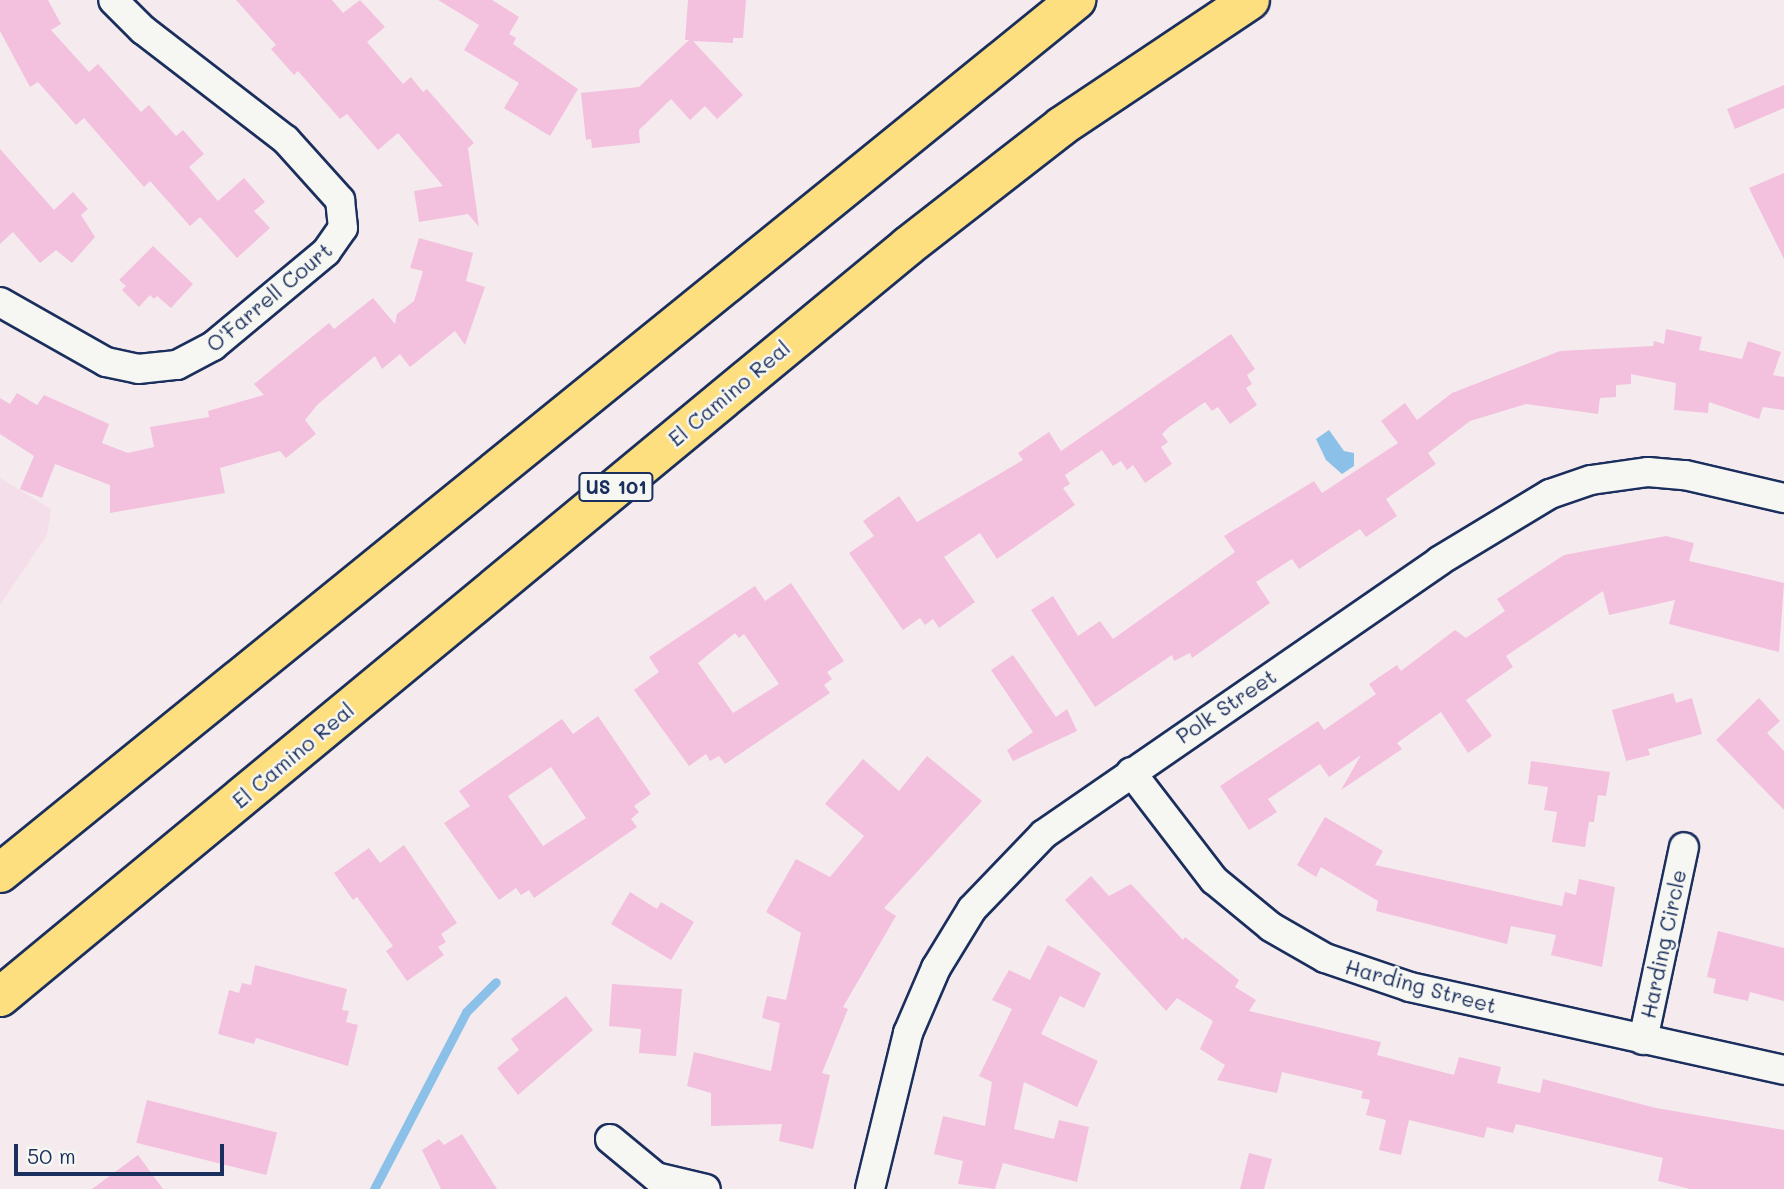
<!DOCTYPE html>
<html>
<head>
<meta charset="utf-8">
<style>
	body { margin:0 }
	#map { position:relative; width:1784px; height:1189px; overflow:hidden; background:#f5ebee; font-family:Mali,sans-serif }
	div>[style] { position:absolute }
	[style*='--x'] { left:calc(var(--x)*1px); top:calc(var(--y)*1px); width:calc(var(--w)*1px); rotate:calc(var(--a)*1deg) }
	.built>* { inset:0; background:#f4dee9 }
	.water>* { inset:0; background:#8bc0e8 }
	.stream>* { height:9px; margin:-4.5px; padding:0 4.5px; transform-origin:4.5px; border-radius:4.5px; background:#8bc0e8 }
	.building>* { inset:0; background:#f3c0de; transform-origin:0 0 }
	.roads { filter:drop-shadow(2px 0 #1b2f5e) drop-shadow(-2px 0 #1b2f5e) drop-shadow(0 2px #1b2f5e) drop-shadow(0 -2px #1b2f5e) }
	.minor>* { height:28px; margin:-14px; padding:0 14px; transform-origin:14px; border-radius:14px; background:#f6f6f2 }
	.highway>* { height:38px; margin:-19px; padding:0 19px; transform-origin:19px; border-radius:19px; background:#fedf80 }
	span { translate:-50% -50%; white-space:nowrap; text-align:center; line-height:1.15; -webkit-text-stroke:5px #f6f6f2; paint-order:stroke }
	.shield-label span { padding:2px 5px; background:#f6f6f2; border:2px solid; border-radius:5px; -webkit-text-stroke-width:0 }
	.shield-label { font-size:19px; color:#1b2f5e; font-weight:700 }
	.street-label { font-size:21px; color:#1b2f5e }
	.scale { position:absolute; left:14px; top:1144px; width:210px; height:32px; box-sizing:border-box; border:4px solid #1b2f5e; border-top:0; padding-left:9px; font-size:21px; line-height:24px; white-space:nowrap; color:#1b2f5e; -webkit-text-stroke:5px #f6f6f2; paint-order:stroke }
</style>
</head>
<body>
<div id="map">
	<div class="built">
		<div style="clip-path:polygon(0 478px,51px 509px,47px 535px,0 605px)"></div>
	</div>
	<div class="water">
		<div style="clip-path:polygon(1329px 430px,1344px 451px,1354px 453px,1354px 466px,1342px 474px,1326px 460px,1316px 439px)"></div>
	</div>
	<div class="stream">
		<div style="--x:374;--y:1189;--w:199;--a:-62.5"></div>
		<div style="--x:466;--y:1012;--w:42;--a:-45"></div>
	</div>
	<div class="building">
		<div style="clip-path:polygon(0 0,48px 0,61px 24px,51px 30px,89px 72px,98px 64px,141px 112px,149px 105px,176px 136px,183px 130px,204px 154px,189px 167px,218px 201px,244px 178px,265px 202px,254px 211px,270px 228px,237px 258px,200px 217px,190px 226px,150px 181px,144px 187px,84px 118px,76px 125px,38px 82px,30px 87px,0 31px)"></div>
		<div style="clip-path:polygon(236px 0,332px 0,343px 13px,360px 0,385px 27px,367px 42px,403px 84px,411px 77px,423px 92px,427px 89px,474px 143px,468px 148px,479px 227px,468px 214px,419px 222px,414px 191px,443px 186px,398px 133px,378px 150px,347px 114px,340px 119px,298px 71px,294px 75px,271px 49px,276px 45px)"></div>
		<div style="clip-path:polygon(438px 0,492px 0,519px 17px,509px 34px,516px 38px,513px 44px,578px 89px,550px 136px,504px 108px,519px 83px,464px 50px,479px 25px)"></div>
		<div style="clip-path:polygon(688px 0,746px 0,743px 38px,733px 38px,733px 43px,693px 41px,743px 95px,717px 119px,705px 106px,690px 120px,671px 99px,639px 130px,640px 143px,592px 148px,591px 139px,586px 140px,581px 93px,639px 87px,689px 40px,685px 40px)"></div>
		<div style="clip-path:polygon(1784px 85px,1784px 108px,1735px 129px,1727px 109px)"></div>
		<div style="clip-path:polygon(0 149px,54px 210px,73px 192px,88px 209px,81px 215px,95px 237px,72px 263px,56px 250px,40px 263px,13px 232px,0 244px)"></div>
		<div style="clip-path:polygon(1784px 173px,1784px 259px,1749px 188px)"></div>
		<div style="clip-path:polygon(419px 238px,473px 253px,466px 281px,485px 287px,465px 345px,455px 331px,410px 367px,400px 354px,382px 369px,375px 356px,317px 405px,305px 420px,316px 434px,286px 458px,280px 451px,220px 468px,225px 493px,110px 513px,110px 485px,55px 464px,42px 498px,20px 489px,34px 456px,0 434px,0 398px,10px 404px,17px 393px,37px 405px,44px 395px,109px 424px,102px 443px,128px 453px,154px 447px,150px 427px,209px 417px,208px 411px,264px 395px,254px 384px,329px 323px,334px 329px,373px 298px,395px 324px,397px 314px,414px 301px,423px 271px,410px 268px)"></div>
		<div style="clip-path:polygon(153px 246px,193px 284px,171px 308px,157px 296px,154px 299px,150px 295px,139px 307px,122px 290px,126px 286px,119px 280px)"></div>
		<div style="clip-path:polygon(1666px 329px,1702px 337px,1699px 350px,1742px 359px,1748px 341px,1781px 352px,1773px 375px,1784px 377px,1784px 410px,1763px 407px,1759px 419px,1709px 402px,1708px 413px,1674px 410px,1676px 383px,1631px 374px,1631px 384px,1616px 385px,1616px 397px,1600px 398px,1598px 414px,1526px 404px,1470px 421px,1428px 453px,1436px 464px,1386px 499px,1397px 516px,1366px 537px,1360px 529px,1299px 569px,1292px 559px,1256px 582px,1270px 603px,1192px 658px,1190px 653px,1174px 661px,1172px 655px,1095px 707px,1031px 610px,1053px 596px,1078px 636px,1100px 621px,1113px 639px,1235px 552px,1224px 536px,1314px 481px,1322px 493px,1398px 443px,1381px 421px,1405px 403px,1417px 420px,1452px 393px,1560px 351px,1653px 346px,1654px 341px,1664px 344px)"></div>
		<div style="clip-path:polygon(1231px 334px,1255px 369px,1247px 375px,1252px 384px,1246px 388px,1257px 405px,1230px 424px,1218px 407px,1212px 411px,1205px 402px,1169px 427px,1162px 434px,1168px 442px,1161px 447px,1172px 464px,1145px 483px,1133px 465px,1127px 470px,1121px 461px,1113px 466px,1102px 450px,1065px 475px,1070px 484px,1063px 488px,1075px 505px,1022px 542px,997px 559px,980px 533px,944px 557px,975px 602px,939px 628px,933px 619px,925px 625px,920px 618px,903px 630px,849px 553px,874px 536px,863px 521px,899px 496px,917px 522px,1023px 460px,1018px 453px,1049px 432px,1061px 451px)"></div>
		<div style="clip-path:polygon(1666px 536px,1694px 543px,1689px 561px,1784px 583px,1779px 652px,1669px 624px,1675px 600px,1609px 615px,1603px 591px,1506px 656px,1513px 667px,1466px 700px,1492px 736px,1468px 753px,1441px 712px,1397px 743px,1402px 749px,1341px 790px,1361px 755px,1329px 777px,1320px 764px,1268px 799px,1277px 812px,1249px 830px,1220px 786px,1318px 721px,1324px 730px,1376px 694px,1369px 684px,1397px 665px,1401px 671px,1455px 630px,1466px 638px,1505px 611px,1497px 599px,1564px 555px)"></div>
		<div style="clip-path:polygon(evenodd,791px 583px,844px 661px,827px 672px,832px 679px,824px 685px,830px 693px,725px 764px,719px 756px,710px 761px,706px 754px,689px 766px,634px 690px,659px 672px,649px 657px,755px 586px,765px 601px,791px 583px,735px 633px,739px 638px,744px 634px,779px 684px,733px 713px,698px 663px,735px 633px)"></div>
		<div style="clip-path:polygon(1013px 655px,1056px 717px,1067px 709px,1077px 731px,1013px 761px,1007px 750px,1033px 732px,991px 670px)"></div>
		<div style="clip-path:polygon(1673px 693px,1676px 703px,1692px 698px,1702px 734px,1648px 749px,1650px 755px,1626px 761px,1612px 710px)"></div>
		<div style="clip-path:polygon(1759px 698px,1780px 721px,1767px 733px,1784px 751px,1784px 810px,1716px 740px)"></div>
		<div style="clip-path:polygon(evenodd,598px 716px,651px 794px,634px 806px,639px 812px,631px 819px,637px 827px,534px 898px,529px 890px,521px 895px,516px 888px,499px 900px,444px 823px,470px 806px,459px 791px,562px 719px,573px 734px,598px 716px,551px 767px,586px 818px,543px 846px,508px 796px,551px 767px)"></div>
		<div style="clip-path:polygon(927px 756px,982px 801px,884px 908px,896px 916px,843px 1007px,848px 1009px,822px 1073px,830px 1075px,813px 1149px,779px 1141px,782px 1124px,711px 1126px,711px 1093px,687px 1086px,694px 1052px,771px 1071px,780px 1023px,762px 1018px,767px 996px,786px 1000px,801px 933px,766px 912px,796px 859px,830px 877px,864px 836px,825px 804px,863px 759px,899px 791px)"></div>
		<div style="clip-path:polygon(1531px 761px,1610px 772px,1606px 796px,1598px 795px,1594px 822px,1589px 822px,1585px 847px,1552px 842px,1557px 812px,1544px 810px,1548px 787px,1528px 784px)"></div>
		<div style="clip-path:polygon(1325px 817px,1383px 851px,1375px 865px,1562px 906px,1565px 892px,1576px 895px,1579px 879px,1615px 887px,1602px 967px,1551px 955px,1556px 935px,1511px 926px,1507px 944px,1376px 911px,1378px 901px,1321px 867px,1316px 877px,1297px 865px)"></div>
		<div style="clip-path:polygon(404px 845px,457px 923px,441px 934px,446px 942px,438px 947px,444px 955px,407px 981px,386px 951px,393px 946px,357px 897px,353px 900px,334px 873px,369px 848px,380px 863px)"></div>
		<div style="clip-path:polygon(1091px 876px,1109px 896px,1131px 884px,1183px 940px,1185px 937px,1239px 980px,1235px 987px,1256px 1000px,1249px 1011px,1381px 1042px,1377px 1055px,1454px 1075px,1459px 1057px,1501px 1067px,1497px 1083px,1540px 1093px,1543px 1079px,1656px 1108px,1784px 1130px,1784px 1189px,1690px 1189px,1658px 1181px,1663px 1158px,1516px 1124px,1513px 1133px,1487px 1127px,1484px 1138px,1409px 1120px,1401px 1155px,1379px 1150px,1386px 1120px,1366px 1115px,1370px 1100px,1361px 1098px,1363px 1091px,1282px 1072px,1277px 1093px,1217px 1080px,1225px 1065px,1200px 1049px,1213px 1021px,1177px 998px,1166px 1011px,1065px 900px)"></div>
		<div style="clip-path:polygon(630px 892px,657px 909px,661px 902px,694px 922px,671px 960px,611px 924px)"></div>
		<div style="clip-path:polygon(1718px 931px,1784px 948px,1784px 1001px,1750px 992px,1748px 1001px,1713px 993px,1716px 979px,1707px 977px)"></div>
		<div style="clip-path:polygon(1048px 945px,1101px 973px,1084px 1008px,1060px 996px,1041px 1034px,1098px 1061px,1077px 1107px,1024px 1082px,1014px 1129px,1054px 1139px,1059px 1120px,1089px 1127px,1077px 1182px,1003px 1163px,995px 1189px,958px 1184px,963px 1161px,934px 1154px,943px 1116px,985px 1126px,992px 1082px,979px 1076px,1012px 1009px,992px 1000px,1009px 970px,1030px 980px)"></div>
		<div style="clip-path:polygon(255px 965px,347px 989px,342px 1010px,349px 1011px,346px 1022px,358px 1025px,348px 1066px,256px 1038px,254px 1044px,218px 1034px,229px 990px,239px 993px,242px 983px,251px 985px)"></div>
		<div style="clip-path:polygon(612px 984px,682px 989px,676px 1056px,639px 1053px,641px 1029px,609px 1026px)"></div>
		<div style="clip-path:polygon(566px 996px,593px 1030px,518px 1095px,497px 1068px,519px 1050px,511px 1039px)"></div>
		<div style="left:147px;top:1100px;width:134px;height:44px;rotate:14deg"></div>
		<div style="clip-path:polygon(462px 1134px,497px 1189px,441px 1189px,422px 1150px,439px 1139px,444px 1145px)"></div>
		<div style="clip-path:polygon(1249px 1153px,1272px 1159px,1264px 1189px,1240px 1189px)"></div>
		<div style="clip-path:polygon(138px 1155px,163px 1189px,92px 1189px)"></div>
	</div>
	<div class="roads">
		<div class="minor">
			<div style="--x:0;--y:302;--w:122;--a:29.5"></div>
			<div style="--x:106;--y:362;--w:33;--a:12"></div>
			<div style="--x:138;--y:369;--w:39;--a:-6"></div>
			<div style="--x:177;--y:365;--w:41;--a:-27.8"></div>
			<div style="--x:213;--y:346;--w:147;--a:-39.8"></div>
			<div style="--x:326;--y:252;--w:29;--a:-55"></div>
			<div style="--x:343;--y:228;--w:28;--a:-96"></div>
			<div style="--x:340;--y:200;--w:81;--a:-132"></div>
			<div style="--x:286;--y:140;--w:180;--a:-142.4"></div>
			<div style="--x:143;--y:30;--w:42;--a:-135"></div>
			<div style="--x:1131;--y:772;--w:136;--a:52.5"></div>
			<div style="--x:1214;--y:880;--w:74;--a:39.5"></div>
			<div style="--x:1271;--y:927;--w:62;--a:29.9"></div>
			<div style="--x:1325;--y:958;--w:90;--a:18.8"></div>
			<div style="--x:1410;--y:987;--w:383;--a:12.5"></div>
			<div style="--x:1643;--y:1040;--w:197;--a:-78"></div>
			<div style="--x:610;--y:1139;--w:60;--a:39.6"></div>
			<div style="--x:656;--y:1177;--w:51;--a:13.5"></div>
			<div style="--x:870;--y:1189;--w:161;--a:-76.3"></div>
			<div style="--x:908;--y:1033;--w:71;--a:-66.7"></div>
			<div style="--x:936;--y:968;--w:69;--a:-58.6"></div>
			<div style="--x:972;--y:909;--w:104;--a:-46.2"></div>
			<div style="--x:1044;--y:834;--w:480;--a:-34.6"></div>
			<div style="--x:1439;--y:561;--w:130;--a:-31.1"></div>
			<div style="--x:1550;--y:494;--w:43;--a:-18.9"></div>
			<div style="--x:1591;--y:480;--w:58;--a:-8"></div>
			<div style="--x:1648;--y:472;--w:37;--a:5"></div>
			<div style="--x:1685;--y:475;--w:102;--a:13.1"></div>
		</div>
		<div class="highway">
			<div style="--x:0;--y:873;--w:1386;--a:-39.05"></div>
			<div style="--x:0;--y:997;--w:1178;--a:-39.59"></div>
			<div style="--x:908;--y:246;--w:195;--a:-37.9"></div>
			<div style="--x:1062;--y:126;--w:226;--a:-33.8"></div>
		</div>
	</div>
	<div class="shield-label">
		<span style="left:616px;top:487px">US 101</span>
	</div>
	<div class="street-label">
		<span style="left:269px;top:297px;rotate:-40deg">O'Farrell Court</span>
		<span style="left:729px;top:393px;rotate:-40deg">El Camino Real</span>
		<span style="left:1226px;top:706px;rotate:-34deg">Polk Street</span>
		<span style="left:293px;top:755px;rotate:-40deg">El Camino Real</span>
		<span style="left:1663px;top:944px;rotate:-78deg">Harding Circle</span>
		<span style="left:1421px;top:986px;rotate:15deg">Harding Street</span>
	</div>
	<div class="scale">50 m</div>
</div>
</body>
</html>
